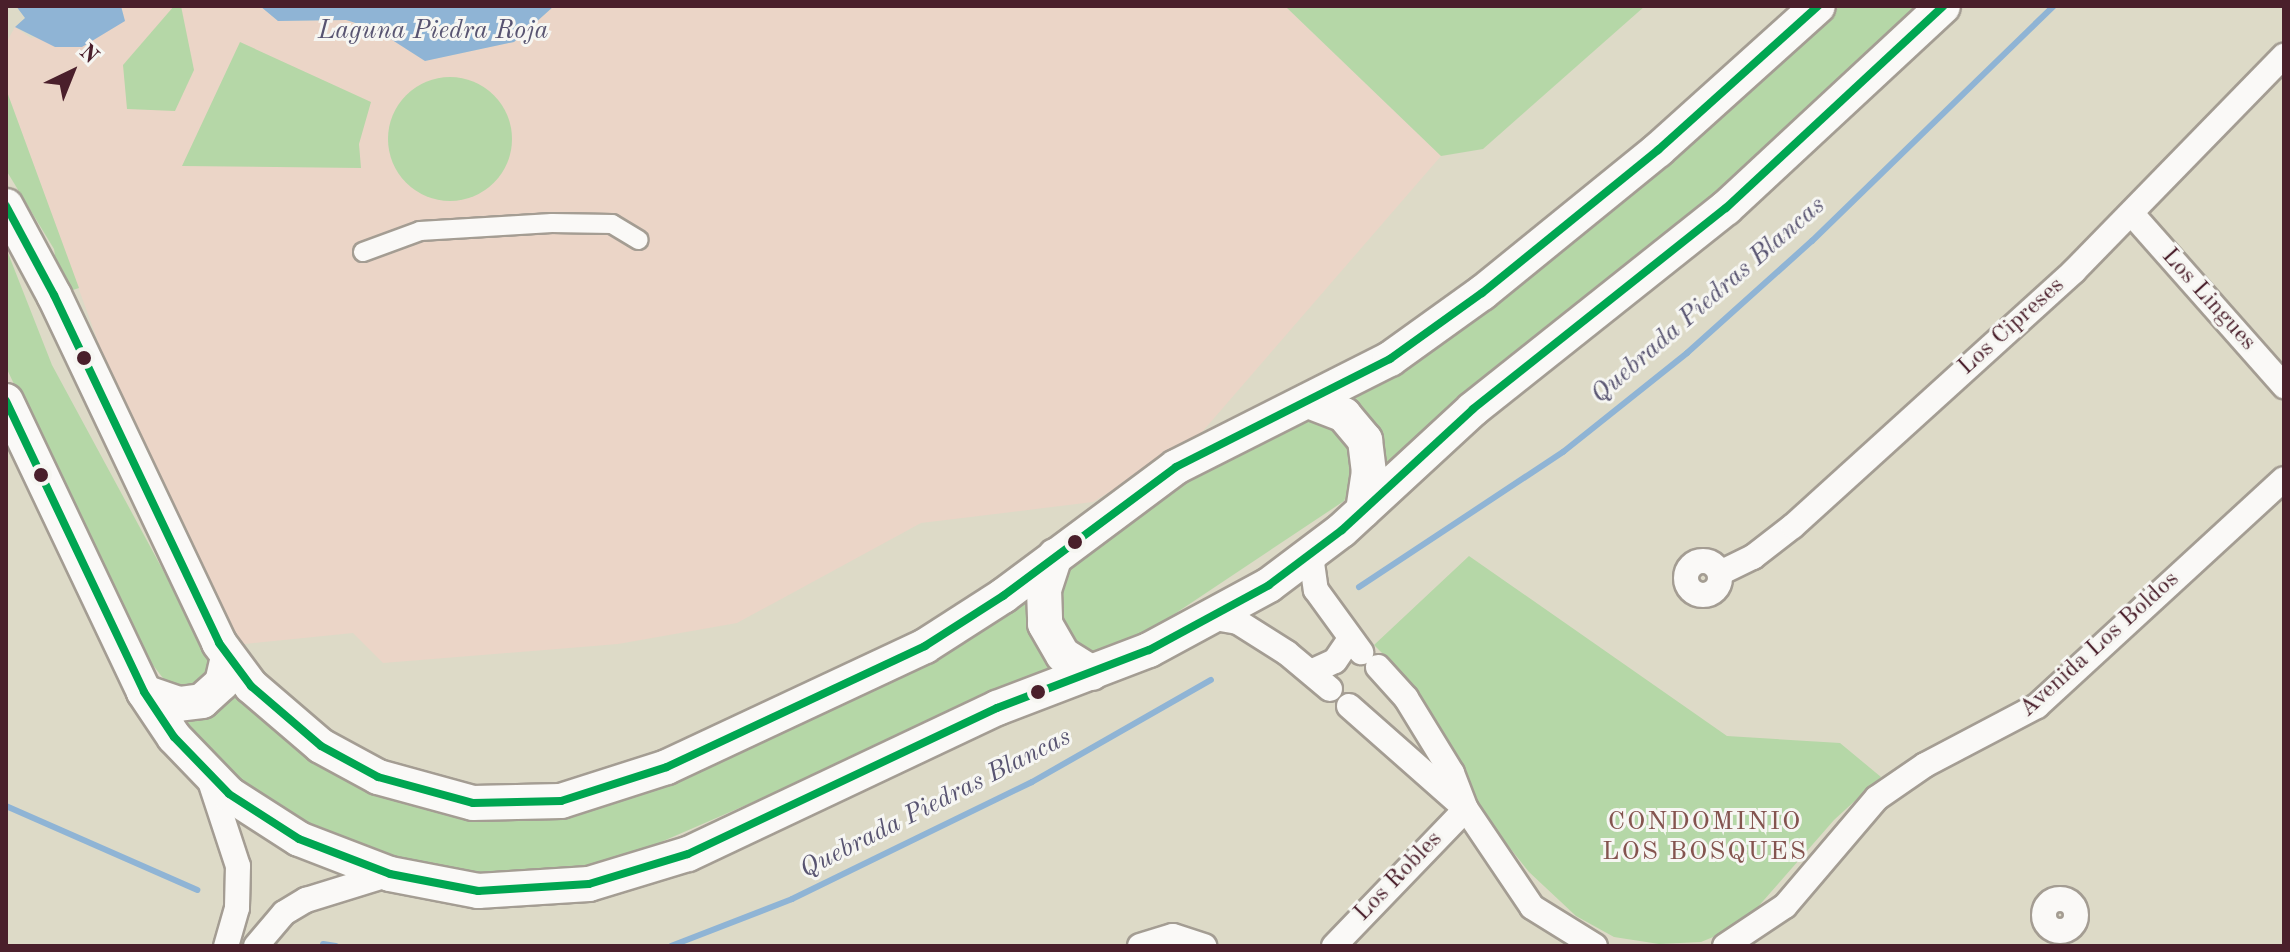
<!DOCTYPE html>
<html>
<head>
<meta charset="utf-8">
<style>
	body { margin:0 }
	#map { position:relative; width:2290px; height:952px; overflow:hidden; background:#dddac7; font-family:"Old Standard TT",serif }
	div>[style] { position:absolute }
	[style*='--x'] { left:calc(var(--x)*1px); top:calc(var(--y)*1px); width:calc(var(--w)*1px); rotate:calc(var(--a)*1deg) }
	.built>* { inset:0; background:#ebd5c7 }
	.green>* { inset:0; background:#b5d7a7 }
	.round { border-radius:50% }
	.water>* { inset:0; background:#8fb4d5 }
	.stream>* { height:6px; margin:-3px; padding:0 3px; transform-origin:3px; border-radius:3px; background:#8fb4d5 }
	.roads { filter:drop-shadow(2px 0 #a49d93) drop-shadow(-2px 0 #a49d93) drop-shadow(0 2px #a49d93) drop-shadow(0 -2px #a49d93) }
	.pedestrian>* { height:18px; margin:-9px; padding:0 9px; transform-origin:9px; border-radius:9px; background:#faf9f7 }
	.minor>* { height:24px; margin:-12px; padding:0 12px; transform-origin:12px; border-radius:12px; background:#faf9f7 }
	.minor>.ring { margin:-12px; padding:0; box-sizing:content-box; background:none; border:24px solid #faf9f7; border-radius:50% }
	.secondary>* { height:34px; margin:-17px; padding:0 17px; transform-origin:17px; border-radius:17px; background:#faf9f7 }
	.bus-1>* { height:8px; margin:-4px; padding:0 4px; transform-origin:4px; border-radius:4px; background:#00a651 }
	.dots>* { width:22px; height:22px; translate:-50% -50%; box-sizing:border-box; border:4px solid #f6f6f2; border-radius:50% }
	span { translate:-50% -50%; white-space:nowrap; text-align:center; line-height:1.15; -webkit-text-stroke:6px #f6f6f2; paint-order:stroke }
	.street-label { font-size:24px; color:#4a1f2b }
	.water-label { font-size:26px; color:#585471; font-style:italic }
	.neighbourhood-label { font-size:26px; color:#84544f; letter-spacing:2px }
	.frame { position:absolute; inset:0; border:8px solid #4a1f2b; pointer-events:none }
	.north { position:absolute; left:32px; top:32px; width:80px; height:80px; -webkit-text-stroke:6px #f6f6f2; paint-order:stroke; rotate:43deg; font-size:22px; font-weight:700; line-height:32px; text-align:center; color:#4a1f2b }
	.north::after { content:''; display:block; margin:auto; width:28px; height:36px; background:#4a1f2b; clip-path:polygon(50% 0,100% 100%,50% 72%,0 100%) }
</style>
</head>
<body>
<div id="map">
	<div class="built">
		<div style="clip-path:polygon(121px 6px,260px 6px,278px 21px,346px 20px,376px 29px,425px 61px,514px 42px,554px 6px,1285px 6px,1441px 156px,1196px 439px,1093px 502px,921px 523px,737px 623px,618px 644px,383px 663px,353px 633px,235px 645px,105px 361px,6px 89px,6px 43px,15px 27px,31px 38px,125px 21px)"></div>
	</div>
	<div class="green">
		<div style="clip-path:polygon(174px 6px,181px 6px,194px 70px,175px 111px,127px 109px,123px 65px)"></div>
		<div style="clip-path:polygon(1285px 6px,1645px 6px,1483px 149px,1441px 156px)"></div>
		<div style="clip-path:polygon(1840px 6px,1915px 6px,1750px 166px,1385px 465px,1340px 404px,1694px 137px)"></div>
		<div style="clip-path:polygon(240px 42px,371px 102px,359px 144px,361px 168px,182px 166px)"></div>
		<div class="round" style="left:388px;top:77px;width:124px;height:124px"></div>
		<div style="clip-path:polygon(6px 89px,79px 288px,61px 294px,54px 249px,6px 170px)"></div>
		<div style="clip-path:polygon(6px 248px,52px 365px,211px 659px,211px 673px,196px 688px,170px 687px,134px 641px,6px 367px)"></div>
		<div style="clip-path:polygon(1311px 418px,1338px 431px,1352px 454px,1352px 485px,1344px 501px,1119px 651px,1104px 656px,1083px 652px,1058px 623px,1056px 589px,1076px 559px,1187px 480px)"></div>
		<div style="clip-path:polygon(1469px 556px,1727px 736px,1840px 743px,1881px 777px,1834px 820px,1742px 925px,1701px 942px,1659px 944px,1614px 937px,1576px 916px,1529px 872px,1486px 818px,1450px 747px,1395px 666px,1374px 645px)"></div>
		<div style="clip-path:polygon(1029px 599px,1060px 669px,608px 865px,513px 874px,433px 872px,389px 861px,301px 823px,251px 790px,218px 763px,175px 714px,231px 688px,260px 713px,526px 817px,953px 644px)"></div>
	</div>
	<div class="water">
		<div style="clip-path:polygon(16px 6px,121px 6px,125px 21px,82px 47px,55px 47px,15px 27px,25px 18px)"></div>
		<div style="clip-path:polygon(260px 6px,554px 6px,514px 42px,425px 61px,375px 29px,346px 20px,278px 21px)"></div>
	</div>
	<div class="stream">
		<div style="--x:1359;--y:587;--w:245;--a:-33.5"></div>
		<div style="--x:1563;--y:452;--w:159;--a:-38.6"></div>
		<div style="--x:1687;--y:353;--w:168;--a:-41.9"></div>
		<div style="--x:1812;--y:241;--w:337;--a:-44.2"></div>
		<div style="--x:6;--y:806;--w:209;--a:23.7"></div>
		<div style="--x:323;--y:944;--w:13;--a:9"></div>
		<div style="--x:671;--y:946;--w:130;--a:-21.2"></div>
		<div style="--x:792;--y:899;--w:267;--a:-26"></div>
		<div style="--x:1032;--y:782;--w:206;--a:-29.7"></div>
	</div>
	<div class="roads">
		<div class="pedestrian">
			<div style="--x:363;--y:252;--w:61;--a:-20.2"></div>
			<div style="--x:420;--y:231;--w:132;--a:-3.5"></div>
			<div style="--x:552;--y:223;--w:60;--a:1"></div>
			<div style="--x:612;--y:224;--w:31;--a:31"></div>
		</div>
		<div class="minor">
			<div style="--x:2132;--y:214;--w:230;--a:48.5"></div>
			<div style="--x:1317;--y:551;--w:13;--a:113"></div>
			<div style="--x:1312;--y:563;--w:27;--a:82"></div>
			<div style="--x:1316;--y:590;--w:77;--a:54"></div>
			<div class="ring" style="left:1686px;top:561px;width:10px;height:10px"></div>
			<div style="--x:1720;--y:573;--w:37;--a:-26"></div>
			<div style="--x:1753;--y:557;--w:51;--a:-37.8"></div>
			<div style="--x:1793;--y:526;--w:379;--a:-42.2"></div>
			<div style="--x:2074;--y:271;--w:301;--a:-45.7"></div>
			<div style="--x:1215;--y:618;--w:23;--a:10"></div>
			<div style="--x:1238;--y:622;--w:58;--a:32.3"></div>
			<div style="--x:1287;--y:653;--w:56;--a:39.9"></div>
			<div style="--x:1378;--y:667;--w:42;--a:47.9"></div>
			<div style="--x:1406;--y:698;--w:88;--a:58.5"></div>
			<div style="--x:1452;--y:773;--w:39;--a:69"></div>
			<div style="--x:1466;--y:809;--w:118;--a:56"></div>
			<div style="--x:1532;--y:907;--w:74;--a:31.8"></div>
			<div style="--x:1311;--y:672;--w:26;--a:-25"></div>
			<div style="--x:1335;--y:661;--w:27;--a:-56"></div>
			<div style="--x:1349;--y:706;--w:156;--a:41.4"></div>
			<div style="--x:210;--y:781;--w:89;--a:71.8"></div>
			<div style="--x:238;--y:866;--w:42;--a:91.4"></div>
			<div style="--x:237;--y:908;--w:40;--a:106"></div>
			<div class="ring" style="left:2044px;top:899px;width:8px;height:8px"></div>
			<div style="--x:256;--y:946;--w:43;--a:-49.7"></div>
			<div style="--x:284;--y:913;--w:26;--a:-31"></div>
			<div style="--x:306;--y:900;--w:88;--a:-17.2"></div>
			<div style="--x:1140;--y:946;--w:34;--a:-17"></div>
			<div style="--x:1173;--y:936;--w:33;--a:18"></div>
			<div style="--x:1334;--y:946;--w:190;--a:-46.1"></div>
			<div style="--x:1725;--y:946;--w:72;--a:-33.7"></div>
			<div style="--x:1785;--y:906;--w:142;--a:-49.6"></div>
			<div style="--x:1877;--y:798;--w:58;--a:-34.5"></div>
			<div style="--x:1925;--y:765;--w:127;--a:-27.8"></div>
			<div style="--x:2037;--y:706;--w:335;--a:-42.6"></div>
		</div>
		<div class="secondary">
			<div style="--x:6;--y:206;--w:101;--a:61.7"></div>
			<div style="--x:54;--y:295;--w:385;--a:64.6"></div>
			<div style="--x:219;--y:643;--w:54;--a:53.3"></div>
			<div style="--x:251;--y:686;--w:92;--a:40.6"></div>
			<div style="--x:321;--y:746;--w:65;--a:28.5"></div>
			<div style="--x:378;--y:777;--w:98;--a:15.3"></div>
			<div style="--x:473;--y:803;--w:88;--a:-1.3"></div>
			<div style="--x:561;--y:801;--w:111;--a:-17.8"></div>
			<div style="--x:667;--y:767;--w:285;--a:-25.1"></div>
			<div style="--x:925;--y:646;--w:93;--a:-32.7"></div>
			<div style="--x:1003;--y:596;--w:216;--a:-36.7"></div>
			<div style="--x:1176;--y:467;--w:240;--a:-26.8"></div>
			<div style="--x:1390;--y:359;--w:113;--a:-35.7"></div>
			<div style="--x:1482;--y:293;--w:227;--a:-39.1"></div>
			<div style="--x:1658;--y:150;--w:215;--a:-42"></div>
			<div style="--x:6;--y:401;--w:322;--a:64.6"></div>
			<div style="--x:144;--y:692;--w:54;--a:56.3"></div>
			<div style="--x:174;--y:737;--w:79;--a:46"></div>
			<div style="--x:229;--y:794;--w:83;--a:32.7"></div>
			<div style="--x:299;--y:839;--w:97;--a:21"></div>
			<div style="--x:390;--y:874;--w:90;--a:10.9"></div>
			<div style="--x:478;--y:891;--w:111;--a:-3.6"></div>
			<div style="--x:589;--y:884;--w:103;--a:-16.9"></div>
			<div style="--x:688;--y:854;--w:342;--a:-25.3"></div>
			<div style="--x:997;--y:708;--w:163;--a:-20.9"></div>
			<div style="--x:1149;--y:650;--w:136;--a:-28.4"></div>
			<div style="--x:1269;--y:585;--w:91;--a:-37"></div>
			<div style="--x:1342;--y:530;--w:178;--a:-42.7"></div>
			<div style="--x:1473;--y:409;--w:323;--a:-38.5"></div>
			<div style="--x:1726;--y:208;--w:296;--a:-42.9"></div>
			<div style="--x:1308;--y:401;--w:39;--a:21"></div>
			<div style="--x:1344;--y:415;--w:33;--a:50"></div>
			<div style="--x:1365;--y:440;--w:31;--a:83"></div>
			<div style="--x:1369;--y:471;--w:40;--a:98.5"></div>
			<div style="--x:1055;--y:556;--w:35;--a:108"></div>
			<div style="--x:1044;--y:589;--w:35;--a:88"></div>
			<div style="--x:1045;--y:624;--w:36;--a:60"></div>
			<div style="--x:1063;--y:655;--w:34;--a:32"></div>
			<div style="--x:144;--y:692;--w:37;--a:19"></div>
			<div style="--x:179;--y:704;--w:23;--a:-7"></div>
			<div style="--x:202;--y:701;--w:27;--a:-42"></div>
			<div style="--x:222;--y:683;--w:27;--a:-77"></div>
		</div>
	</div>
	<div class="bus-1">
		<div style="--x:6;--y:206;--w:101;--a:61.7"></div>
		<div style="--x:54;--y:295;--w:385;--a:64.6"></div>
		<div style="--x:219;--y:643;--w:54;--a:53.3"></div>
		<div style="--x:251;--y:686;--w:92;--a:40.6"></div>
		<div style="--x:321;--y:746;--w:65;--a:28.5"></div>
		<div style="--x:378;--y:777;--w:98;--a:15.3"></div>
		<div style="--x:473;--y:803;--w:88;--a:-1.3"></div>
		<div style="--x:561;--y:801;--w:111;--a:-17.8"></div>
		<div style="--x:667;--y:767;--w:285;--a:-25.1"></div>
		<div style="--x:925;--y:646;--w:93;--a:-32.7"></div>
		<div style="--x:1003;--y:596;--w:216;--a:-36.7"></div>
		<div style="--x:1176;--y:467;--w:240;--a:-26.8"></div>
		<div style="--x:1390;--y:359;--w:113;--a:-35.7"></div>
		<div style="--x:1482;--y:293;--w:227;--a:-39.1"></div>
		<div style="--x:1658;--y:150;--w:215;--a:-42"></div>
		<div style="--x:6;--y:401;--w:322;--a:64.6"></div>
		<div style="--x:144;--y:692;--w:54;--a:56.3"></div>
		<div style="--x:174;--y:737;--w:79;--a:46"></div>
		<div style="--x:229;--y:794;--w:83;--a:32.7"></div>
		<div style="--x:299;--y:839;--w:97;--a:21"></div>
		<div style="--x:390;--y:874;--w:90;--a:10.9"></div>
		<div style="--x:478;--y:891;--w:111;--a:-3.6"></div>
		<div style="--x:589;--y:884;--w:103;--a:-16.9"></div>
		<div style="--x:688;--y:854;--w:342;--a:-25.3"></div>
		<div style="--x:997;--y:708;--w:163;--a:-20.9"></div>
		<div style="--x:1149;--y:650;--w:136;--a:-28.4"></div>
		<div style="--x:1269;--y:585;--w:91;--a:-37"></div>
		<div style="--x:1342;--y:530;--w:178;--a:-42.7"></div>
		<div style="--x:1473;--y:409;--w:323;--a:-38.5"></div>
		<div style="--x:1726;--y:208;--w:296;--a:-42.9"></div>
	</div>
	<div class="dots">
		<div style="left:84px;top:358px;background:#4a1f2b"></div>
		<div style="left:41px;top:475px;background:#4a1f2b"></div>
		<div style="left:1075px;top:542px;background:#4a1f2b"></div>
		<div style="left:1038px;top:692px;background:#4a1f2b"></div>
	</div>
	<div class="street-label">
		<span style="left:2208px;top:300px;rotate:48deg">Los Lingues</span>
		<span style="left:2012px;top:327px;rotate:-42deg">Los Cipreses</span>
		<span style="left:2100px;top:645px;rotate:-42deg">Avenida Los Boldos</span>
		<span style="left:1399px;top:877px;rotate:-46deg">Los Robles</span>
	</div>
	<div class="water-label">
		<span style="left:433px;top:32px">Laguna Piedra Roja</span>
		<span style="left:1709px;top:301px;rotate:-41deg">Quebrada Piedras Blancas</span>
		<span style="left:936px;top:804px;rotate:-27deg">Quebrada Piedras Blancas</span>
	</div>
	<div class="neighbourhood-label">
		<span style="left:1705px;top:838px">CONDOMINIO<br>LOS BOSQUES</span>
	</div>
	<div class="frame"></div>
	<div class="north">N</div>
</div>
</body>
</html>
